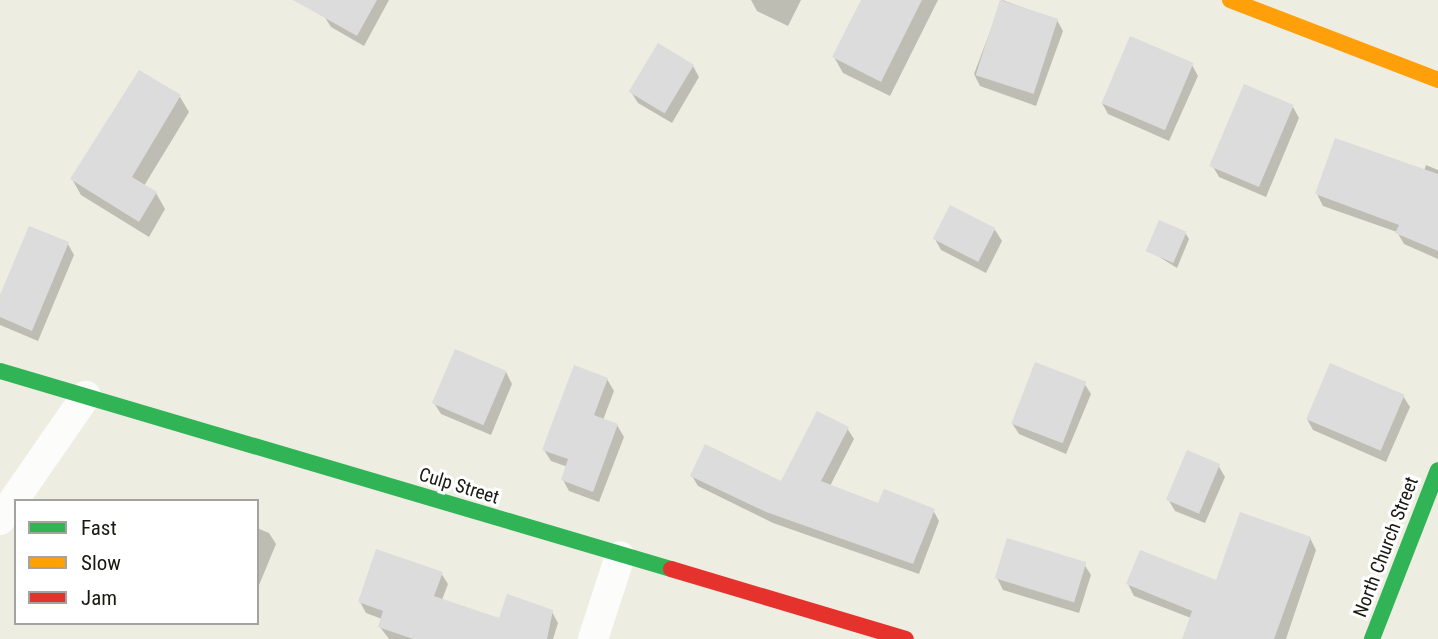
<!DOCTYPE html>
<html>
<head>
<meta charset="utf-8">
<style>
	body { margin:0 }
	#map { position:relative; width:1438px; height:639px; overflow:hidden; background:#edede1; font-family:"Roboto Condensed",sans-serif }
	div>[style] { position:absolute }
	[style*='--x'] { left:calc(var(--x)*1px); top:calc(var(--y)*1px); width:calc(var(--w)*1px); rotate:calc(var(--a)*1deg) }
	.shadow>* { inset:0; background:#0003 }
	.building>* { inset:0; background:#dbdcdb; transform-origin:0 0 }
	.street>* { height:30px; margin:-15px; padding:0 15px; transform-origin:15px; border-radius:15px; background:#fcfcfa }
	.fast>* { height:16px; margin:-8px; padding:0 8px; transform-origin:8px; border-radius:8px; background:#30b455 }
	.slow>* { height:16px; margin:-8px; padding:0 8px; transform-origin:8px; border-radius:8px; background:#ff9f0a }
	.jam>* { height:16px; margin:-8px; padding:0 8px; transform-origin:8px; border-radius:8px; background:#e5322d }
	span { translate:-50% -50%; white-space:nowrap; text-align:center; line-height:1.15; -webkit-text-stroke:6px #fff; paint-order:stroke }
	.street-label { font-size:19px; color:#191911 }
	.legend { position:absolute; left:14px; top:499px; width:245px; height:126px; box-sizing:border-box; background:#fff; border:2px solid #a3a3a0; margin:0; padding:9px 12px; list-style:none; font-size:21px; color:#191911 }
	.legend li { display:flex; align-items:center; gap:14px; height:35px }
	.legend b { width:35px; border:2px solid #a3a3a0 }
</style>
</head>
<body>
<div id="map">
	<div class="shadow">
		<div style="clip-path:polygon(333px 0,389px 0,364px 46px,331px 27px,324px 16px)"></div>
		<div style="clip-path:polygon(751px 0,801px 0,788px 26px,757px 11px)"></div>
		<div style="clip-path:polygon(863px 0,938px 0,890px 96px,843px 73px,834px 57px)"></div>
		<div style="clip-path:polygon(1002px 0,1057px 20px,1063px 31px,1036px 106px,980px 86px,974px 74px)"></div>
		<div style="clip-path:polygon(1192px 65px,1198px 76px,1169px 141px,1108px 114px,1102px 103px)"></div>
		<div style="clip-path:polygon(693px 66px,699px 77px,672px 123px,638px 103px,631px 92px)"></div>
		<div style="clip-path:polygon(140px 72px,180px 97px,189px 112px,144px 186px,156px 193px,165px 209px,149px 237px,81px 195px,72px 179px)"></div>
		<div style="clip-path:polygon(1293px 107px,1299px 118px,1266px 197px,1219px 177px,1212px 165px)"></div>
		<div style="clip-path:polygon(1426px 165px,1438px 170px,1438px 259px,1404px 244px,1397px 232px,1323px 206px,1317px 194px,1424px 171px)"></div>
		<div style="clip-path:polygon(995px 230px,1002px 241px,986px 273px,941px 250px,935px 239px)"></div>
		<div style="clip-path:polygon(1186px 234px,1189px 239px,1177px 268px,1148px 250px)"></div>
		<div style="clip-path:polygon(68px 244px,74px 255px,38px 341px,0 325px,0 299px)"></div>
		<div style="clip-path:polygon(506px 372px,512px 384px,491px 435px,441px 414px,434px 403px)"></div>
		<div style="clip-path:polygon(607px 379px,614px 391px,603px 420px,617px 425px,624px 437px,599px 502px,569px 491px,563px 480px,568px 467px,551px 461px,544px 450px)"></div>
		<div style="clip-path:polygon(1084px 383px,1091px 394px,1066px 454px,1019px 434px,1012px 423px)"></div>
		<div style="clip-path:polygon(1403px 396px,1410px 407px,1386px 462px,1313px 430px,1307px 419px)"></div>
		<div style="clip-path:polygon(847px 428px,854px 439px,830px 486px,879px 505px,933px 510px,939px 521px,919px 574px,773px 523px,698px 486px,692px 476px,782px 484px)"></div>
		<div style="clip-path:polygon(1218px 465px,1225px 477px,1205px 523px,1175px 511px,1168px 499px)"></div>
		<div style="clip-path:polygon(257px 528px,269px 533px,276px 544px,257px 590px)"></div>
		<div style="clip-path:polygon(1310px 538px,1316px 550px,1286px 639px,1184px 639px,1191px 618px,1134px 596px,1128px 584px,1217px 583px)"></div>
		<div style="clip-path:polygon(1084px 564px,1091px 575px,1079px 613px,1003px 590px,997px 578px)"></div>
		<div style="clip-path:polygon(441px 573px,448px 584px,442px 600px,500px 620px,552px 612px,558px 623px,553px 639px,389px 639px,380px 627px,382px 619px,366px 613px,360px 602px)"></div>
	</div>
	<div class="building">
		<div style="clip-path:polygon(293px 0,377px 0,357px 36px)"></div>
		<div style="clip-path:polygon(861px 0,922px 0,881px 82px,832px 57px)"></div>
		<div style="left:1000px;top:0;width:61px;height:79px;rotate:18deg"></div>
		<div style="left:1130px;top:36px;width:69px;height:73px;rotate:23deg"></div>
		<div style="left:658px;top:43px;width:42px;height:57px;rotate:31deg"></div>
		<div style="clip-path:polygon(139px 70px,181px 95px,132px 177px,157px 192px,139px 222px,70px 179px)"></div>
		<div style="left:1244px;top:84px;width:54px;height:89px;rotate:23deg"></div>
		<div style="clip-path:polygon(1335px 138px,1438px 174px,1438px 251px,1395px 233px,1399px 225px,1315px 194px)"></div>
		<div style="left:950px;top:205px;width:51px;height:38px;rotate:27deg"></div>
		<div style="left:1159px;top:220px;width:30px;height:34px;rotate:23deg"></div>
		<div style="clip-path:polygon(29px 226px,69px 242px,32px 331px,0 317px,0 295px)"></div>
		<div style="left:455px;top:349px;width:56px;height:59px;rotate:23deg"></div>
		<div style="left:1035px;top:362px;width:55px;height:66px;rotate:21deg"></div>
		<div style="left:1330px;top:363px;width:81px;height:61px;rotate:23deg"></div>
		<div style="clip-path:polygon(574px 365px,608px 378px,594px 415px,618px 424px,593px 492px,561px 480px,568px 459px,542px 450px)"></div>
		<div style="clip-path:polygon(817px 411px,849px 427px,821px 481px,878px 503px,884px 489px,935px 509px,913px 564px,766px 512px,690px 476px,705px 444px,781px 481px)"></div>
		<div style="left:1187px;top:450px;width:36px;height:54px;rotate:23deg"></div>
		<div style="clip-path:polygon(1240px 512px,1311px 537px,1274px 639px,1182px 639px,1192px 611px,1126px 584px,1140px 550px,1216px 580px)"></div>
		<div style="left:1007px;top:538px;width:83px;height:42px;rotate:17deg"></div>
		<div style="clip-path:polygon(376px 549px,443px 572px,434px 596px,499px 618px,507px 594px,553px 610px,547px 639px,413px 639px,378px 627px,383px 611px,358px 602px)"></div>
	</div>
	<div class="street">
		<div style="--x:0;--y:520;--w:151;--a:-55.3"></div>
		<div style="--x:593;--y:639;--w:87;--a:-72"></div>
	</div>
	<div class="fast">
		<div style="--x:0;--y:371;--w:700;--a:16.44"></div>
		<div style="--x:1372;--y:639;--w:181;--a:-68.7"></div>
	</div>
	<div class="slow">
		<div style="--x:1230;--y:0;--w:223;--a:21"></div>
	</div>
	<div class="jam">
		<div style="--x:671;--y:569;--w:245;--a:16.6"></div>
	</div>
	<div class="street-label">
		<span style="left:459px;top:486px;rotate:17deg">Culp Street</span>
		<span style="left:1386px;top:547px;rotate:-69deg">North Church Street</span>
	</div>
	<ul class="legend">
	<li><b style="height:9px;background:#30b455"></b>Fast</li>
	<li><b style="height:9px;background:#ff9f0a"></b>Slow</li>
	<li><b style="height:9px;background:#e5322d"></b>Jam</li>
	</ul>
</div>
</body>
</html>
